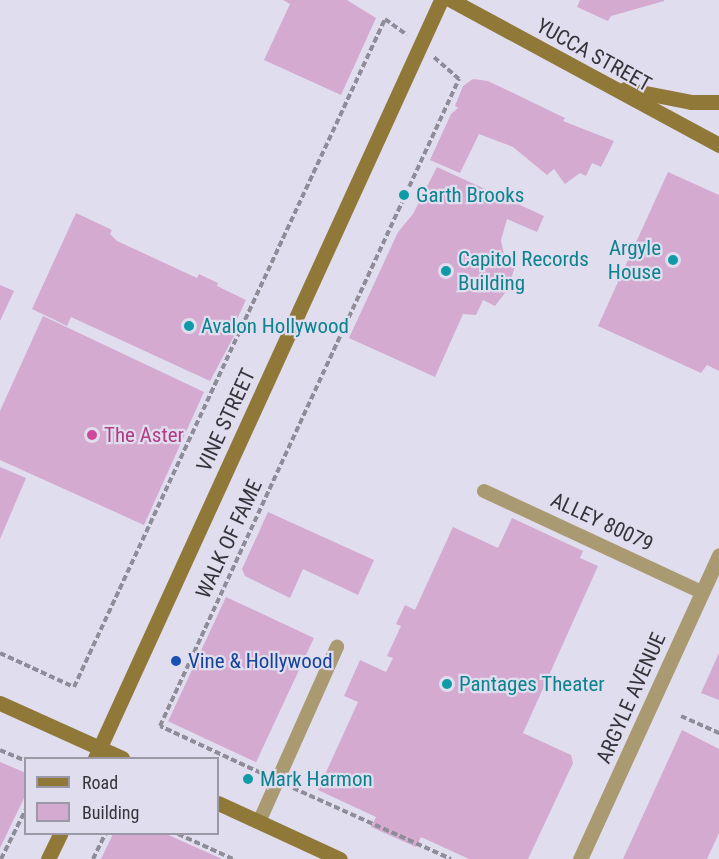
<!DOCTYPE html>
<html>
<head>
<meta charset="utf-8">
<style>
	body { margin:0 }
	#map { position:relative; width:719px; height:859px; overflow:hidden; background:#e0ddee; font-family:"Roboto Condensed",sans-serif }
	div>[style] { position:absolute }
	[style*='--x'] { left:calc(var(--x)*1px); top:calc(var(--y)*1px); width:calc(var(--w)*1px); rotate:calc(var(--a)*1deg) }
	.building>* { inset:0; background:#d4aad1; transform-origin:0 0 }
	.path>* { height:4px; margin-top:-2px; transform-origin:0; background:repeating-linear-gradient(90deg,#8e8c98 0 6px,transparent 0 9px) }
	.service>* { height:14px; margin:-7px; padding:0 7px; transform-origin:7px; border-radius:7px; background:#aa9a72 }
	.minor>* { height:15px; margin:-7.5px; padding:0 7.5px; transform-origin:7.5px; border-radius:7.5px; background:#aa9a72 }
	.secondary>* { height:15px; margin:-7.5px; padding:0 7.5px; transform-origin:7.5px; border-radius:7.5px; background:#907838 }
	.dots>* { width:16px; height:16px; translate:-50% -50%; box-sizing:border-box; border:3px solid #e0ddee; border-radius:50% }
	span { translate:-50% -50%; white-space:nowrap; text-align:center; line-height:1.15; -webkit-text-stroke:4.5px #e0ddee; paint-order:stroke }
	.street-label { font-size:21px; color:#35343b }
	.culture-label { font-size:21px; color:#0d838f }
	.left { translate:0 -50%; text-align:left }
	.right { translate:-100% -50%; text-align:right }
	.hotel-label { font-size:21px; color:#b23c85 }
	.transit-label { font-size:21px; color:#164399 }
	.legend { position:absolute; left:24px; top:757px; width:195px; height:78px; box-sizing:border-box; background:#e0ddee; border:2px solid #9c99a6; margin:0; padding:8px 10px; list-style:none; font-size:18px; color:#35343b }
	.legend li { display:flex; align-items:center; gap:12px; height:30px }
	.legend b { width:30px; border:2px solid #9c99a6 }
</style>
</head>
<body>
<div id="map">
	<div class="building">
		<div style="clip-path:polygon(283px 0,347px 0,376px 18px,341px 95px,264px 60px,290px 4px)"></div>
		<div style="clip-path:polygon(580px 0,664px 0,664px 1px,611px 16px,608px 21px,577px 7px)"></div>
		<div style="clip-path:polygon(473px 79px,488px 81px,565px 118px,563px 121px,614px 141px,601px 167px,592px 163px,586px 176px,580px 173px,565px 184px,554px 169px,547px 175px,513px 147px,479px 134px,460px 173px,430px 160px,451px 114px,458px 108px,455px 106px,463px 86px)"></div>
		<div style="clip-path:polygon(437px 167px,544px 216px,537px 232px,507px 219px,501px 240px,505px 260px,515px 266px,508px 289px,495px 306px,483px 300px,476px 315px,463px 314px,435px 377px,349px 338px,398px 232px,413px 214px)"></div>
		<div style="clip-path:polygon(668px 172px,719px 195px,719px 371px,707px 365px,701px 373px,598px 326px)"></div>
		<div style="clip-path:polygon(76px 213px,112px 230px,110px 234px,117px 241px,197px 278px,199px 274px,218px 283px,217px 286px,246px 300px,231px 332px,234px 336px,210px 381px,71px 317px,67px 326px,32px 309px)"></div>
		<div style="clip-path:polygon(0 285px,14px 291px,0 321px)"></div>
		<div style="clip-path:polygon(43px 316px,204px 392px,144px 525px,0 460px,0 411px)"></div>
		<div style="clip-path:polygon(0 467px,26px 478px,0 539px)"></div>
		<div style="clip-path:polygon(268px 512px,374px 560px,358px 595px,303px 569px,290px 598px,245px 576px,242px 569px)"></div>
		<div style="clip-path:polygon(512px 518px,583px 551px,580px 558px,598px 566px,523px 733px,571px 755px,573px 763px,528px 859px,469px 859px,421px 837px,416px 847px,371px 827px,376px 817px,318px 790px,358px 702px,344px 696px,360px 660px,386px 672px,393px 658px,387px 656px,401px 626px,396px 624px,405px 605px,415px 610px,453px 527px,498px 548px)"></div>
		<div style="left:226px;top:597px;width:97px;height:137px;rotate:25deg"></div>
		<div style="clip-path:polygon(719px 653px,719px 700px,701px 693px)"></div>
		<div style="clip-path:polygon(682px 730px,719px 749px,719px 833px,707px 859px,623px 859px)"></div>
		<div style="clip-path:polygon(0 762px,26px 773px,26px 794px,0 848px)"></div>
		<div style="clip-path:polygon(113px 834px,166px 834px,222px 859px,101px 859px)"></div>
	</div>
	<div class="path">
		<div style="--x:0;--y:653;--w:81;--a:24.7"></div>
		<div style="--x:74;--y:687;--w:737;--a:-65.03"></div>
		<div style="--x:385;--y:19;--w:27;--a:36"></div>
		<div style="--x:681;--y:716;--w:42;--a:24.1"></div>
		<div style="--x:0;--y:750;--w:28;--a:23"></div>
		<div style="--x:261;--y:773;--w:111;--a:-155"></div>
		<div style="--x:160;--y:726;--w:713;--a:-65.2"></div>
		<div style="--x:459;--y:79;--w:33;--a:-139"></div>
		<div style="--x:293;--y:788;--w:173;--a:24.2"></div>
		<div style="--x:178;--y:834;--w:60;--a:24.4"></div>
		<div style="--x:1;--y:859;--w:56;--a:-63.4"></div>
		<div style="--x:93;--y:859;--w:28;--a:-64"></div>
	</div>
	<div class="service">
		<div style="--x:484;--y:491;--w:240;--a:24.9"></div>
		<div style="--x:259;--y:822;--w:192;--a:-66"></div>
	</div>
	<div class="minor">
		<div style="--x:580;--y:859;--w:334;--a:-65.4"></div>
	</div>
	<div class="secondary">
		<div style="--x:451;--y:0;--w:305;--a:28.4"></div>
		<div style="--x:625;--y:89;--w:67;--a:11.1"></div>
		<div style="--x:691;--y:102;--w:28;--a:0"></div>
		<div style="--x:0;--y:703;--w:134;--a:24.3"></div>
		<div style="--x:95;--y:758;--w:833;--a:-65.46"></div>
		<div style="--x:218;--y:803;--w:134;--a:24.7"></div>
		<div style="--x:48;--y:859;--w:28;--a:-64"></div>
	</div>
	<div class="dots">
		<div style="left:404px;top:195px;background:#0f9aa8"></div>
		<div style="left:673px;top:260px;background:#0f9aa8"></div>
		<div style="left:446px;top:271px;background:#0f9aa8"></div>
		<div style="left:189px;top:326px;background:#0f9aa8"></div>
		<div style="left:92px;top:435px;background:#d1479c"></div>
		<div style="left:176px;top:661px;background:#1a4fb4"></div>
		<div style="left:447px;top:684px;background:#0f9aa8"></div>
		<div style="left:248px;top:779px;background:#0f9aa8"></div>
	</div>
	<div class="street-label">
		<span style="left:594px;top:55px;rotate:29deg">YUCCA STREET</span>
		<span style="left:226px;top:420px;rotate:-65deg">VINE STREET</span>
		<span style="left:602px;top:522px;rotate:25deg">ALLEY 80079</span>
		<span style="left:229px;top:539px;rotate:-65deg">WALK OF FAME</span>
		<span style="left:631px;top:698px;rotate:-66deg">ARGYLE AVENUE</span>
	</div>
	<div class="culture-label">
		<span class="left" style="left:416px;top:195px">Garth Brooks</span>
		<span class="right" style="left:661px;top:260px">Argyle<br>House</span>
		<span class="left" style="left:458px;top:271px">Capitol Records<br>Building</span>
		<span class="left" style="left:201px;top:326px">Avalon Hollywood</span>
		<span class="left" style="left:459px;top:684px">Pantages Theater</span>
		<span class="left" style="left:260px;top:779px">Mark Harmon</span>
	</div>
	<div class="hotel-label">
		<span class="left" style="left:104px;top:435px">The Aster</span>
	</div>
	<div class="transit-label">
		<span class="left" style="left:188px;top:661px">Vine &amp; Hollywood</span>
	</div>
	<ul class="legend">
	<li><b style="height:8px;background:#907838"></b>Road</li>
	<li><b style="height:16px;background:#d4aad1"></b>Building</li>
	</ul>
</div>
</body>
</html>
